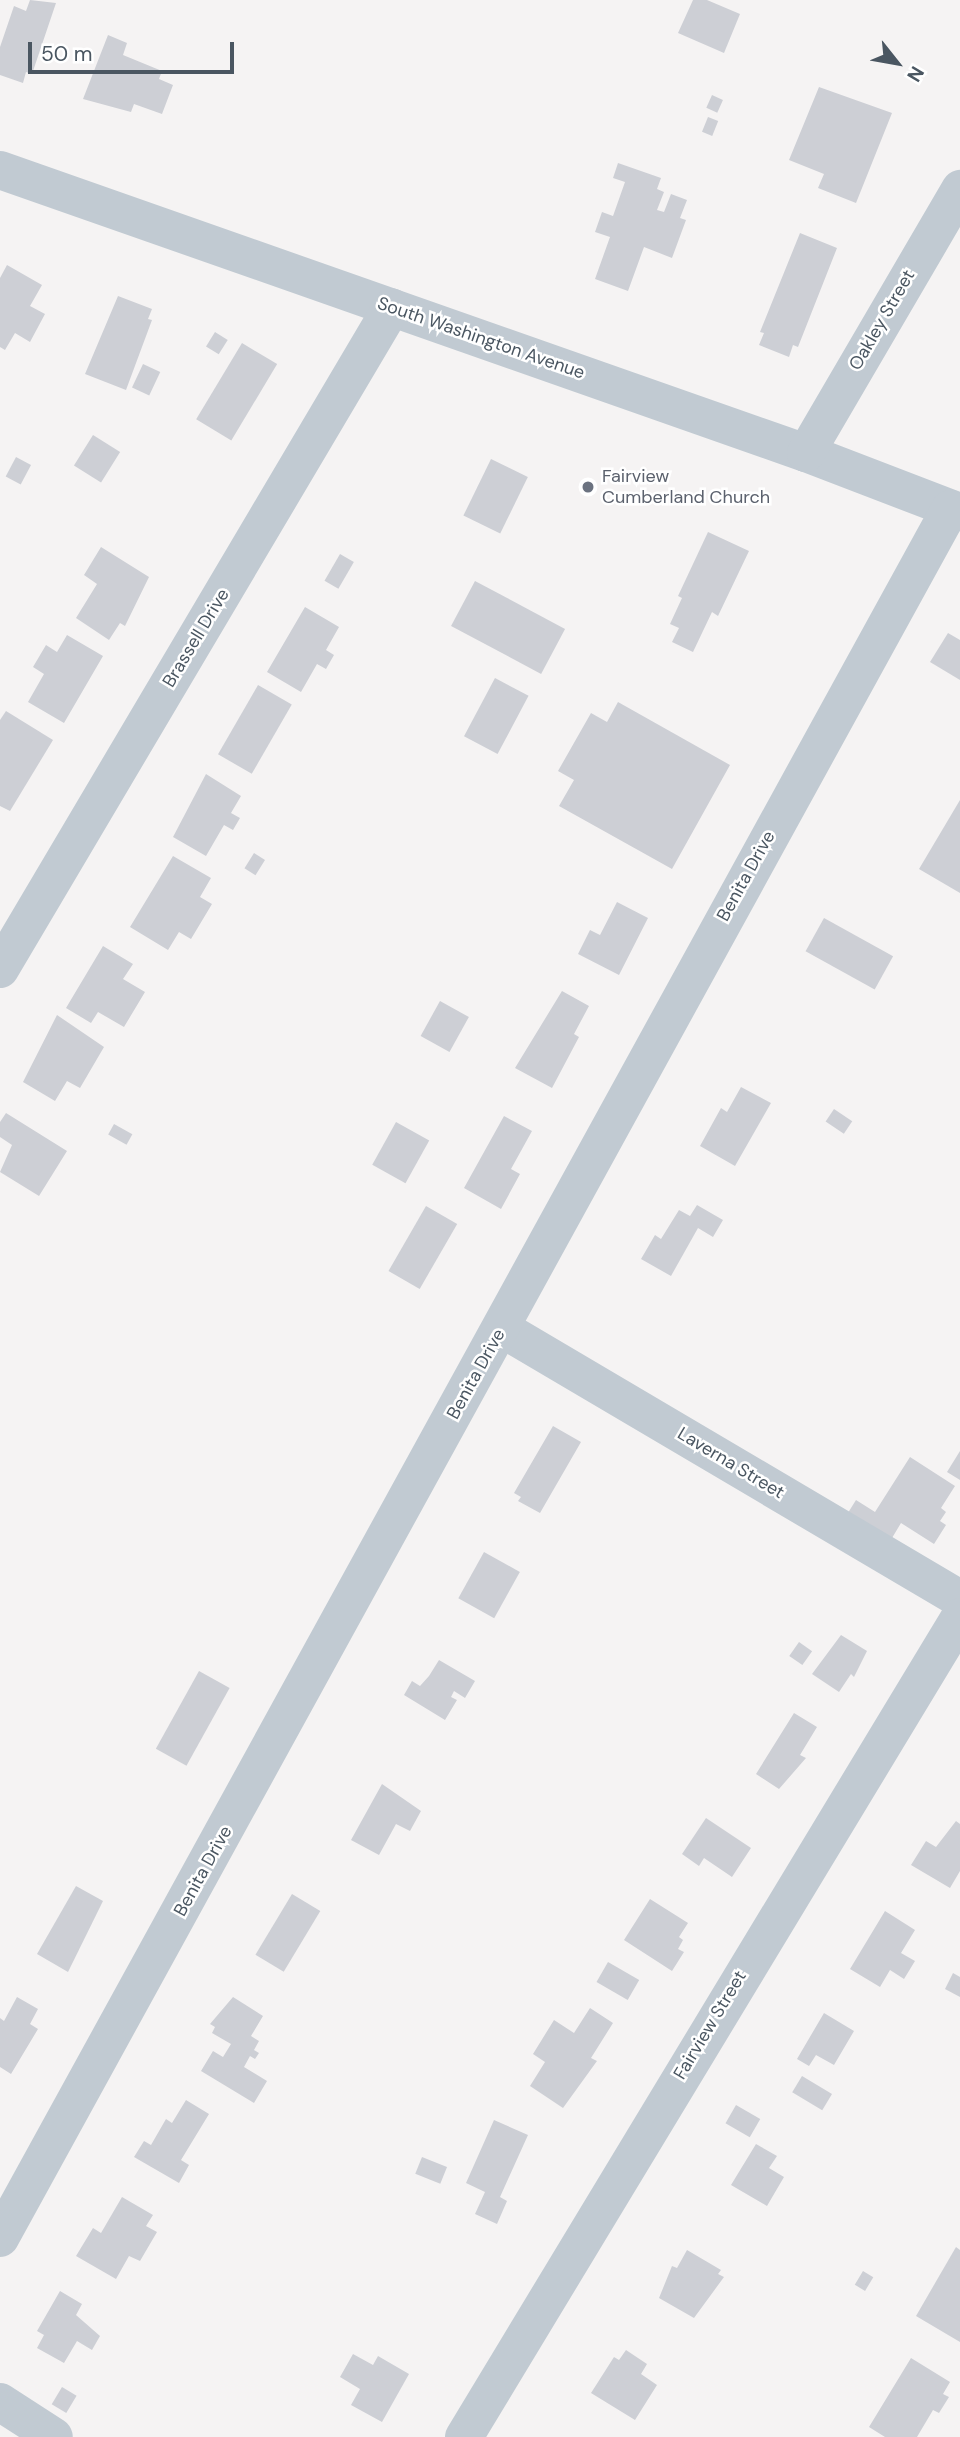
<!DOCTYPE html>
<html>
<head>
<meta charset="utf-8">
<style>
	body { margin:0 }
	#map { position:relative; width:960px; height:2437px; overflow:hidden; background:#f5f3f3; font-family:"DM Sans",sans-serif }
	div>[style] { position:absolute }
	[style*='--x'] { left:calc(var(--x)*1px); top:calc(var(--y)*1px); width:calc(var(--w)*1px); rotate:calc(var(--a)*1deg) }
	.building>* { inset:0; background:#cdcfd5; transform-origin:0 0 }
	.minor>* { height:38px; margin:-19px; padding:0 19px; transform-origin:19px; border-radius:19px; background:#c1cad2 }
	.dots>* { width:19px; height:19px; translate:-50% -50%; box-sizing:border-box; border:4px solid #fff; border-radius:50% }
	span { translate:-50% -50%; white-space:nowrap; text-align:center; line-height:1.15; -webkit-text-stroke:5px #fff; paint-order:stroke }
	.street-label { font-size:18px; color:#4a5661 }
	.worship-label { font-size:18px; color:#5b616d }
	.left { translate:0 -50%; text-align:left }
	.north { position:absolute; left:862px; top:28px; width:70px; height:70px; -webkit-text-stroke:5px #fff; paint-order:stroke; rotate:121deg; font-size:19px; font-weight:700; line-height:28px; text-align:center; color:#4a5661 }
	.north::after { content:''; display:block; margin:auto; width:24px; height:32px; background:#4a5661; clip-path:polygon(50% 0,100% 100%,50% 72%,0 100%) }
	.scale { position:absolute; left:28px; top:42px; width:206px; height:32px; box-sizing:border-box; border:4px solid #4a5661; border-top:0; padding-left:9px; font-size:21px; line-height:24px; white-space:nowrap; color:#4a5661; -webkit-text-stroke:5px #fff; paint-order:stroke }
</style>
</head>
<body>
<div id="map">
	<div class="building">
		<div style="clip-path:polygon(30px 0,56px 3px,32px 74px,26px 72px,23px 83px,0 75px,0 47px,14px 6px,26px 11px)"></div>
		<div style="clip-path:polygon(693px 0,707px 0,740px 14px,724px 53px,678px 33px)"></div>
		<div style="clip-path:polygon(108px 35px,127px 43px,123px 55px,162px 71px,159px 79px,173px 85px,162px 114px,134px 104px,131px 112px,83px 99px)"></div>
		<div style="clip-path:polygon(819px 87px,892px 113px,856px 203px,818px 188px,824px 174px,789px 160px)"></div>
		<div style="left:712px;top:95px;width:12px;height:14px;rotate:24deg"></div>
		<div style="left:708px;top:117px;width:11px;height:16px;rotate:22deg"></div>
		<div style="clip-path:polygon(618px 163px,661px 178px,657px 189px,664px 192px,657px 210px,664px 212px,671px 194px,687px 200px,680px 218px,686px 220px,672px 258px,644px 247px,628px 291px,595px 279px,610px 237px,595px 232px,602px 212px,613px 216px,625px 182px,613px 178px)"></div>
		<div style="clip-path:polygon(800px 233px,837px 248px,798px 347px,793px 345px,789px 357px,759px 345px,764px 333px,760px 332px)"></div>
		<div style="clip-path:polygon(7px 265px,42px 285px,30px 306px,45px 314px,30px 342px,15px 333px,5px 350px,0 347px,0 278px)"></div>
		<div style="clip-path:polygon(118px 296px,152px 309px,148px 319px,152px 320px,126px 390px,85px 374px)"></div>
		<div style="left:215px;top:332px;width:15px;height:17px;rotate:32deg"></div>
		<div style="left:242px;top:343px;width:41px;height:89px;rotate:31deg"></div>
		<div style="left:143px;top:364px;width:19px;height:26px;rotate:25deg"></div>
		<div style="left:93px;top:435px;width:32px;height:36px;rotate:32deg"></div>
		<div style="left:16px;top:457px;width:17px;height:22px;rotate:28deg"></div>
		<div style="left:491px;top:459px;width:41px;height:63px;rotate:26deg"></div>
		<div style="clip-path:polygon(708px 532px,749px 551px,718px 616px,712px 612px,693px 652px,672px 642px,679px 628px,670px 624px,682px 598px,678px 596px)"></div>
		<div style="clip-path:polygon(101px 547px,149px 577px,125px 626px,120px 623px,109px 640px,76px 618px,97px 584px,84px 575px)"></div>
		<div style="left:340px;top:554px;width:16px;height:31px;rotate:30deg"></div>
		<div style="left:475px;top:581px;width:102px;height:51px;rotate:28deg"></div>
		<div style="clip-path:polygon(305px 607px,339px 627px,326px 650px,334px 655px,326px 669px,317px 664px,301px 692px,267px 672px)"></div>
		<div style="clip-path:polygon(948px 633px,960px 640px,960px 680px,930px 662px)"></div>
		<div style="clip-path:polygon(67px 635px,103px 656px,64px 723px,28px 702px,44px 674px,33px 667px,46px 645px,57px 652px)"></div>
		<div style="left:495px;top:678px;width:38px;height:66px;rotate:28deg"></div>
		<div style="left:258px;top:685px;width:39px;height:80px;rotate:30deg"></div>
		<div style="clip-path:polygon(618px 702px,730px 765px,672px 869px,559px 806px,574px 780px,558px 771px,591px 713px,607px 722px)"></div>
		<div style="clip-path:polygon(6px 711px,53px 740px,10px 811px,0 806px,0 720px)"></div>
		<div style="clip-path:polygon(206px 774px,241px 796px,231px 813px,240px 818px,233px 830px,224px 825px,206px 856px,173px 837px)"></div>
		<div style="clip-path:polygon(960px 800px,960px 893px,919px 869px)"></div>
		<div style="left:254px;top:853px;width:13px;height:18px;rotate:32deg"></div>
		<div style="clip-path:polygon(173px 856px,211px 878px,200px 897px,212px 904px,191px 939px,179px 932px,168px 950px,130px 927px)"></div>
		<div style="clip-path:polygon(617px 902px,648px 918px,619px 975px,578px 954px,590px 930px,600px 935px)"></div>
		<div style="left:824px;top:918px;width:79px;height:38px;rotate:29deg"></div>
		<div style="clip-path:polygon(103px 946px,133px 964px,123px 979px,145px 992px,124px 1027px,98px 1012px,91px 1023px,66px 1008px)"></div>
		<div style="clip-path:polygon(562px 991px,589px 1006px,574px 1034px,579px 1037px,552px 1088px,515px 1068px)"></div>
		<div style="left:440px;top:1001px;width:33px;height:40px;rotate:29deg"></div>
		<div style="clip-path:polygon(57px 1015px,104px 1047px,80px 1088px,67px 1081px,55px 1101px,23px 1082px)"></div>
		<div style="clip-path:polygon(741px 1087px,771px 1103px,735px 1166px,700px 1146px,721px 1108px,727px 1112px)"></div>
		<div style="left:834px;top:1109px;width:22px;height:15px;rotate:34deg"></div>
		<div style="clip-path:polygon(6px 1113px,67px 1151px,39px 1196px,0 1172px,12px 1145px,0 1137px,0 1122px)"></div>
		<div style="clip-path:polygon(504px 1116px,532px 1131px,511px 1169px,520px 1174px,501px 1209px,464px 1188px)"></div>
		<div style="left:396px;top:1122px;width:38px;height:49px;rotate:29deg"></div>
		<div style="left:114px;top:1124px;width:21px;height:12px;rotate:29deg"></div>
		<div style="clip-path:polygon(697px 1205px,723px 1220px,713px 1237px,698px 1228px,671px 1276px,641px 1259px,655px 1235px,661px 1239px,679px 1210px,690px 1216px)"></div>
		<div style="left:426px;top:1206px;width:36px;height:75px;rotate:30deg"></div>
		<div style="clip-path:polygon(553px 1426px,581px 1442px,540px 1513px,518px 1501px,521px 1497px,514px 1493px)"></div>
		<div style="clip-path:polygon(960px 1451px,960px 1480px,947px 1472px)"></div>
		<div style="clip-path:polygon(910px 1457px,955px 1486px,941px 1508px,946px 1512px,940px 1521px,946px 1525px,934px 1544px,901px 1523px,889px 1543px,846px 1516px,856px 1500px,875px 1512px)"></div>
		<div style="left:484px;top:1552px;width:41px;height:53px;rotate:29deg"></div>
		<div style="clip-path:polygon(841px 1635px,867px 1651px,854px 1677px,851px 1674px,839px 1692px,812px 1674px)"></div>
		<div style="left:799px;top:1642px;width:16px;height:17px;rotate:35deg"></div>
		<div style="clip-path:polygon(439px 1660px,475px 1681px,465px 1698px,454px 1691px,451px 1697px,457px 1700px,445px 1720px,404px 1695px,412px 1681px,420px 1686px,429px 1676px)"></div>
		<div style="left:199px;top:1671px;width:35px;height:89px;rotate:29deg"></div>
		<div style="clip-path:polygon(794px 1713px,817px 1727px,800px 1755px,806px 1758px,779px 1789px,756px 1774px)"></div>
		<div style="clip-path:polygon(382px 1784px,421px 1811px,410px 1831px,396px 1824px,379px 1855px,351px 1840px)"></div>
		<div style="clip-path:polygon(706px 1818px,751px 1848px,732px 1877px,704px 1858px,699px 1866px,682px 1854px)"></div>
		<div style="clip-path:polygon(956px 1821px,960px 1824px,960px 1871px,950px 1888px,911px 1865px,926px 1841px,936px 1847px)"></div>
		<div style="clip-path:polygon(76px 1886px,103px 1901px,68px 1972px,37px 1954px)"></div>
		<div style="left:292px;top:1894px;width:33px;height:71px;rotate:31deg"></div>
		<div style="clip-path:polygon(650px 1899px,688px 1923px,679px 1937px,683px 1940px,678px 1949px,684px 1952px,672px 1971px,624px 1940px)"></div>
		<div style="clip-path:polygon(885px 1911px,915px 1930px,901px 1953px,915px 1961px,904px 1979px,890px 1970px,880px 1987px,850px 1969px)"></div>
		<div style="left:608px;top:1962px;width:36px;height:23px;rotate:30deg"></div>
		<div style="clip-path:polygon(953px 1973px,960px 1977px,960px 1997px,945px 1989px)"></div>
		<div style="clip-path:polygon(17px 1997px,38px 2009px,30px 2024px,38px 2029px,11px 2074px,0 2067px,0 2018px,4px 2021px)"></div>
		<div style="clip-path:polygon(233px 1997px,263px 2016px,251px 2036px,259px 2041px,254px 2050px,259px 2053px,255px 2059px,250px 2056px,244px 2067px,267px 2081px,254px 2103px,201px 2071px,213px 2051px,223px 2057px,231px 2044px,212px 2033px,215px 2027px,210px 2024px)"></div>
		<div style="clip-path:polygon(590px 2008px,613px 2023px,591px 2058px,597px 2061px,563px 2108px,530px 2086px,545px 2062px,533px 2054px,554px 2020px,574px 2033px)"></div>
		<div style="clip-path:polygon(824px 2013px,854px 2031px,834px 2065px,816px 2055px,809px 2066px,797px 2059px)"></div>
		<div style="left:802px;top:2076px;width:35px;height:19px;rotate:31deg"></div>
		<div style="clip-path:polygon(186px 2100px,209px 2114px,181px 2160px,189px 2165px,179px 2183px,134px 2157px,144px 2141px,151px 2145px,166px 2119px,172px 2123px)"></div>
		<div style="left:736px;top:2105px;width:28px;height:21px;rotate:30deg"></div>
		<div style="clip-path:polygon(494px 2120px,528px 2135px,500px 2197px,507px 2201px,497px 2224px,475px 2214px,485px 2192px,466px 2183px)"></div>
		<div style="clip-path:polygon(756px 2144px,777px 2156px,769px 2168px,784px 2177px,767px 2206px,731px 2185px)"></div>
		<div style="left:422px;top:2157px;width:27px;height:18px;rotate:22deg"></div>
		<div style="clip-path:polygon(122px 2197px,153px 2215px,146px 2226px,157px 2232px,140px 2261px,129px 2256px,116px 2279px,76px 2256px,93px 2228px,101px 2233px)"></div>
		<div style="clip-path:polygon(956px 2247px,960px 2250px,960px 2342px,916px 2316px)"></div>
		<div style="clip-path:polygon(687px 2250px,721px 2270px,718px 2274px,724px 2277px,694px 2318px,659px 2298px,672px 2266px,677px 2268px)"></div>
		<div style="left:863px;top:2271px;width:12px;height:16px;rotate:31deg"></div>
		<div style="clip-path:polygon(60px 2291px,82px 2304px,76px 2315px,100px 2336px,92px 2350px,77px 2341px,64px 2363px,37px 2348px,44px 2335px,37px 2331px)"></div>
		<div style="clip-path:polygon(626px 2350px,647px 2364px,641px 2374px,657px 2385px,635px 2420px,591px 2393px,614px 2357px,619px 2360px)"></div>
		<div style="clip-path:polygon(353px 2354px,373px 2365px,378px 2356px,409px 2374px,382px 2422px,351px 2405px,360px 2389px,340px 2377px)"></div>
		<div style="clip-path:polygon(911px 2358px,950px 2382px,943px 2394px,949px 2397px,939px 2413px,933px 2410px,917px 2437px,885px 2437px,869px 2427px)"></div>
		<div style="left:62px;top:2387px;width:17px;height:20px;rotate:31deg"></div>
	</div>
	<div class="minor">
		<div style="--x:0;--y:170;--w:854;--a:19.35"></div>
		<div style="--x:806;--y:453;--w:165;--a:21"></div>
		<div style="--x:806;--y:453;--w:306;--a:-59.7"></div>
		<div style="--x:0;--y:969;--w:769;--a:-59.37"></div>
		<div style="--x:501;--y:1328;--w:533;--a:30.56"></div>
		<div style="--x:0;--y:2238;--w:1973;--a:-61.21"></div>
		<div style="--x:0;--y:2402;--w:64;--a:32.9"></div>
		<div style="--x:464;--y:2437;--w:958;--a:-58.83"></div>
	</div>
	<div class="dots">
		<div style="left:588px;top:487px;background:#6b7280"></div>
	</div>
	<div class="street-label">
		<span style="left:882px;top:320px;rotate:-60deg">Oakley Street</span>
		<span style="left:481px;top:338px;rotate:19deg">South Washington Avenue</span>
		<span style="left:196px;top:638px;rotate:-59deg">Brassell Drive</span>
		<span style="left:746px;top:876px;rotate:-61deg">Benita Drive</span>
		<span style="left:476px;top:1374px;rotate:-61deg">Benita Drive</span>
		<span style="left:731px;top:1463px;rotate:31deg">Laverna Street</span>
		<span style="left:203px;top:1871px;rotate:-61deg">Benita Drive</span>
		<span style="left:710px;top:2025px;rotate:-59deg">Fairview Street</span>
	</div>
	<div class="worship-label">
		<span class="left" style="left:602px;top:487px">Fairview<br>Cumberland Church</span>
	</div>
	<div class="north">N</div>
	<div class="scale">50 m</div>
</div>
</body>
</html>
